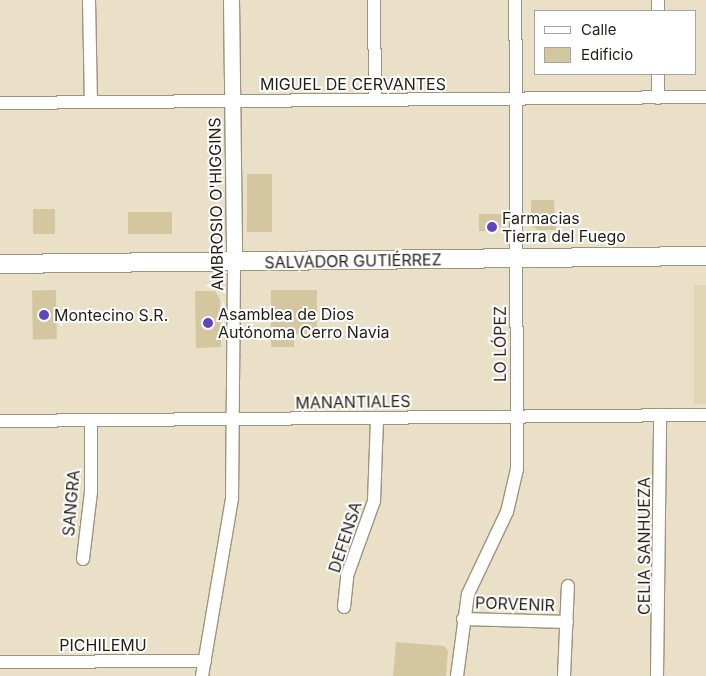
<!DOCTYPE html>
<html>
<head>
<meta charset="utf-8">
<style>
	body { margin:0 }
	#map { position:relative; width:706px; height:676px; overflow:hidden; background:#eae0c8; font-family:Inter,sans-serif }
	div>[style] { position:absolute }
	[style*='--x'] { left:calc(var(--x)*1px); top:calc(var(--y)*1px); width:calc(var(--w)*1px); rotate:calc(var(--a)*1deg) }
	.built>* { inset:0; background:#e1d5b6; transform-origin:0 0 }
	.building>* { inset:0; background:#d4c69f; transform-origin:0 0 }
	.roads { filter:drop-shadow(1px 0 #9c947d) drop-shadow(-1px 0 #9c947d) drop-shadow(0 1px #9c947d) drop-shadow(0 -1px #9c947d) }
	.minor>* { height:12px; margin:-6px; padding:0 6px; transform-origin:6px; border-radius:6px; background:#fff }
	.tertiary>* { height:15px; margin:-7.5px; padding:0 7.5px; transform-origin:7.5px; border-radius:7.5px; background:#fff }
	.secondary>* { height:18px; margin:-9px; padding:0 9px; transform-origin:9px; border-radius:9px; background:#fff }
	.dots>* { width:14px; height:14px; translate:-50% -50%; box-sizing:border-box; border:2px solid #fff; border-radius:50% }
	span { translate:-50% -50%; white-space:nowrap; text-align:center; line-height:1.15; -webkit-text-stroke:4px #fff; paint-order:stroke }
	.street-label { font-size:16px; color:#221e15 }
	.poi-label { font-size:16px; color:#221e15 }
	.left { translate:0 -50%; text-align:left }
	.legend { position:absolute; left:534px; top:10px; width:162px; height:65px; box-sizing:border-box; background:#fff; border:1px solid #a7a5a1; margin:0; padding:6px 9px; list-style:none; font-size:15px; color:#221e15 }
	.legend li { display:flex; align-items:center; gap:10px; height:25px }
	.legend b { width:25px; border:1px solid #a7a5a1 }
</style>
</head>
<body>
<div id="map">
	<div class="built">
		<div style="left:694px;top:285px;width:12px;height:119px"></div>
	</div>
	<div class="building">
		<div style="left:247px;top:174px;width:25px;height:58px"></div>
		<div style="clip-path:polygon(531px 200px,554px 200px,556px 230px,538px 230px,531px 225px)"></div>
		<div style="left:33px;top:209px;width:22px;height:25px"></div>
		<div style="left:172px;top:212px;width:22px;height:44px;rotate:90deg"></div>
		<div style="clip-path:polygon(479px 214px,503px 214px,503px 225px,496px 231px,479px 231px)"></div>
		<div style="left:56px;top:290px;width:49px;height:24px;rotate:89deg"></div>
		<div style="clip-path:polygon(271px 290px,317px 290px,317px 334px,294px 334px,294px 347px,271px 347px)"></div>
		<div style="clip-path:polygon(195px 291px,215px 291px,220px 299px,221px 347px,196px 348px)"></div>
		<div style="clip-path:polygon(396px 642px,444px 646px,448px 651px,446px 676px,393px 676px)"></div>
	</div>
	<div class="roads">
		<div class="minor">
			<div style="--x:89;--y:0;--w:102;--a:88.9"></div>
			<div style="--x:374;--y:0;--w:100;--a:89.4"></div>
			<div style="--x:658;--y:0;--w:11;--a:90"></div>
			<div style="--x:658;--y:74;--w:24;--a:90"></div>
			<div style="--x:0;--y:103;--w:706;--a:-0.49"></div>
			<div style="--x:0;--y:421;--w:706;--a:-0.49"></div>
			<div style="--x:83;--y:559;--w:67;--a:-83.2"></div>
			<div style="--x:91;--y:492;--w:72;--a:-90"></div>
			<div style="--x:344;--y:607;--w:31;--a:-84"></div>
			<div style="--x:347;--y:576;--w:80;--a:-70.2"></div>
			<div style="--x:374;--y:501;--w:83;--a:-87.9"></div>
			<div style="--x:463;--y:619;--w:104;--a:1.7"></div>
			<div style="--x:0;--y:662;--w:205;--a:-0.3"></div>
			<div style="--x:202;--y:676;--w:181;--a:-80.4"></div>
			<div style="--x:232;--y:498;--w:236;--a:-89.5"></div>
			<div style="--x:457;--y:676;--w:83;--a:-82.4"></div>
			<div style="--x:468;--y:594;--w:91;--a:-64.6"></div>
			<div style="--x:507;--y:512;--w:44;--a:-76.9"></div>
			<div style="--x:517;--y:469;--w:469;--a:-90.2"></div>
			<div style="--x:564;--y:676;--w:90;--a:-87.5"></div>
			<div style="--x:657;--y:676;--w:260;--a:-89.3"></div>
		</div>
		<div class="tertiary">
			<div style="--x:231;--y:0;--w:262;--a:89.3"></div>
		</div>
		<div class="secondary">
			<div style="--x:0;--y:264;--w:706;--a:-0.65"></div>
		</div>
	</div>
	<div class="dots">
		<div style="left:492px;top:227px;background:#5f45be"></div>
		<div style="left:44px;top:315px;background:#5f45be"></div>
		<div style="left:208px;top:323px;background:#5f45be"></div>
	</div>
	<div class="street-label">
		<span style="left:353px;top:84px">MIGUEL DE CERVANTES</span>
		<span style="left:216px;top:204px;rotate:-91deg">AMBROSIO O'HIGGINS</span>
		<span style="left:353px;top:261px;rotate:-1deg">SALVADOR GUTIÉRREZ</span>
		<span style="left:500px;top:344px;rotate:-90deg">LO LÓPEZ</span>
		<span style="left:353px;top:402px;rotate:-1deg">MANANTIALES</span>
		<span style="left:71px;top:503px;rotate:-85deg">SANGRA</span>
		<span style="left:345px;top:537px;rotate:-72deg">DEFENSA</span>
		<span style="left:644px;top:546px;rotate:-90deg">CELIA SANHUEZA</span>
		<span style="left:515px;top:604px;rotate:2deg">PORVENIR</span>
		<span style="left:103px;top:645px">PICHILEMU</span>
	</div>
	<div class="poi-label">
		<span class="left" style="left:502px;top:227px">Farmacias<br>Tierra del Fuego</span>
		<span class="left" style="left:218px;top:323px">Asamblea de Dios<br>Autónoma Cerro Navia</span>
		<span class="left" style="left:54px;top:315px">Montecino S.R.</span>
	</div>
	<ul class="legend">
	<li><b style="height:6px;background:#fff"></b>Calle</li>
	<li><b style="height:14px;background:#d4c69f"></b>Edificio</li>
	</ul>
</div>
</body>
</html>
